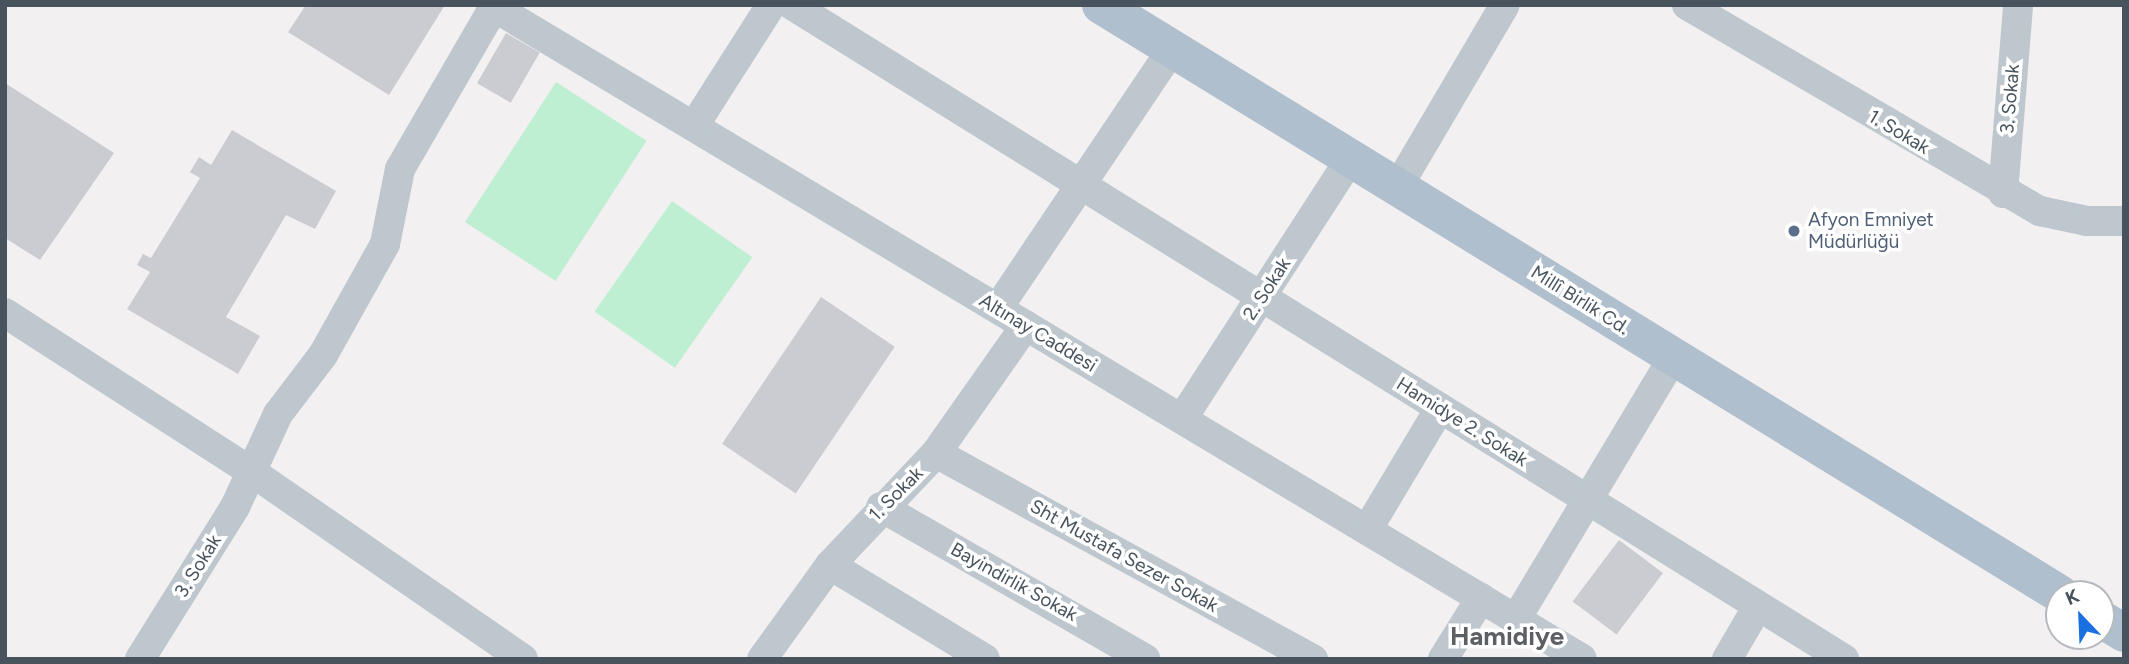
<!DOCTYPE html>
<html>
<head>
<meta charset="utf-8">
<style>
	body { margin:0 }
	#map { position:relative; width:2129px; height:664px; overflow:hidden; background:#f2f0f0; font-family:Figtree,sans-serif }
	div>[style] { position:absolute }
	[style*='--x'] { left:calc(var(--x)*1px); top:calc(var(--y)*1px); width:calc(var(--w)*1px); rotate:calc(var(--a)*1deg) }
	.green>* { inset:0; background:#bfefd2; transform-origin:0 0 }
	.building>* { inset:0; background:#caccd2; transform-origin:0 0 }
	.street>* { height:30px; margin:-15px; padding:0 15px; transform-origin:15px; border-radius:15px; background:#bec7ce }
	.primary>* { height:38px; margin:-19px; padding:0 19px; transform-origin:19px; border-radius:19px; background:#b0bfce }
	.dots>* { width:19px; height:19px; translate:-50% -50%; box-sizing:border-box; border:4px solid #fff; border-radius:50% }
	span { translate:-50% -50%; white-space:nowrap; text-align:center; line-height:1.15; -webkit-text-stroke:7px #fff; paint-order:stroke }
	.street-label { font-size:19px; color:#48535d }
	.service-label { font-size:19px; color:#4e5e75 }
	.left { translate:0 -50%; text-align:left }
	.district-label { font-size:26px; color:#5c6065; font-weight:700 }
	.frame { position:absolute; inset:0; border:7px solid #48535d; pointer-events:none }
	.north { position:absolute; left:2045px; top:580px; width:70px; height:70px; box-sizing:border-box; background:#fff; border:2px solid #b6babe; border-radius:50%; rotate:337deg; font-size:19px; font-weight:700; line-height:28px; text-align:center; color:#48535d }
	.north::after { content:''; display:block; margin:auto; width:24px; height:32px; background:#1b70e1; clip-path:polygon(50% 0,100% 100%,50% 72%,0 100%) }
</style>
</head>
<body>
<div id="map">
	<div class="green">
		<div style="left:556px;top:82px;width:108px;height:167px;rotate:33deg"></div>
		<div style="left:672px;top:201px;width:98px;height:135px;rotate:35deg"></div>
	</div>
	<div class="building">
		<div style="clip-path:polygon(306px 5px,445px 5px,389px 95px,288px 32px)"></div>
		<div style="left:506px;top:33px;width:39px;height:58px;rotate:30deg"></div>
		<div style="clip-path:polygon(5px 83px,114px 153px,40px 260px,5px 238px)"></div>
		<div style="clip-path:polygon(232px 130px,336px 191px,315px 229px,286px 215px,226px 317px,260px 336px,238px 374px,127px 309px,150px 272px,137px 265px,143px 254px,151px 258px,200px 178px,190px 172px,199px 157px,211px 165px)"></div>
		<div style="left:821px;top:297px;width:89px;height:177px;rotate:34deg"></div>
		<div style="left:1619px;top:540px;width:55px;height:77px;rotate:37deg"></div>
	</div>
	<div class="street">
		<div style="--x:792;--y:5;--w:1239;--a:31.87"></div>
		<div style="--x:1687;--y:5;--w:409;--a:30.3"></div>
		<div style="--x:2040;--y:211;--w:48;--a:12"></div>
		<div style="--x:2087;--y:221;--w:37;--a:0"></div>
		<div style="--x:494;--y:7;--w:1268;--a:30.93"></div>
		<div style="--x:694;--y:126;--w:143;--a:-57.5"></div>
		<div style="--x:1397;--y:188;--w:212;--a:-59.5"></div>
		<div style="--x:2003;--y:193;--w:189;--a:-85.4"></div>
		<div style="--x:998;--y:308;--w:312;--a:-56.1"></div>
		<div style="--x:5;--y:313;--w:294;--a:32.8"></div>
		<div style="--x:252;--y:472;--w:329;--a:34.6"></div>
		<div style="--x:1182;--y:419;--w:310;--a:-57.1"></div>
		<div style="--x:936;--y:453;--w:430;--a:28.7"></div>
		<div style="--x:881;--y:507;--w:305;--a:29.9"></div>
		<div style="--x:1367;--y:530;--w:142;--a:-59.1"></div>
		<div style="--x:830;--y:565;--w:181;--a:31.2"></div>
		<div style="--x:1516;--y:619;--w:305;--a:-59"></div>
		<div style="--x:140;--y:659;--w:179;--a:-58"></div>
		<div style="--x:235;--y:507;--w:102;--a:-65.2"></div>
		<div style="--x:278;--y:414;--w:74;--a:-52.7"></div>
		<div style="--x:323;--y:355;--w:127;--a:-60.8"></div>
		<div style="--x:385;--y:244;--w:76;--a:-78.7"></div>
		<div style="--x:400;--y:169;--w:190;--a:-59.9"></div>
		<div style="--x:762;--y:659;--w:116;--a:-54.1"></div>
		<div style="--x:830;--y:565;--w:154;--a:-46.6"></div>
		<div style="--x:936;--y:453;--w:156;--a:-54.9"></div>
		<div style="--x:1443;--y:659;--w:72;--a:-58.1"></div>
		<div style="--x:1727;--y:659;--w:61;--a:-59.7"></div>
	</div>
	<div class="primary">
		<div style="--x:1101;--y:5;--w:1125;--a:31.56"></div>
		<div style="--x:2101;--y:619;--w:27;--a:31"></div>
	</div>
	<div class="dots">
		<div style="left:1794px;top:231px;background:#5c6f8a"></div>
	</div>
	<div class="street-label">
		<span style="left:2010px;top:99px;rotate:-85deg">3. Sokak</span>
		<span style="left:1899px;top:132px;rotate:31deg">1. Sokak</span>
		<span style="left:1267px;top:289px;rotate:-57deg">2. Sokak</span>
		<span style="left:1580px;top:300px;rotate:32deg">Millî Birlik Cd.</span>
		<span style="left:1038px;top:333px;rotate:31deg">Altınay Caddesi</span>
		<span style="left:1462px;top:422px;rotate:32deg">Hamidye 2. Sokak</span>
		<span style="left:896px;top:494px;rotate:-45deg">1. Sokak</span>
		<span style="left:1124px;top:556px;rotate:29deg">Sht Mustafa Sezer Sokak</span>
		<span style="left:198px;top:566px;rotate:-58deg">3. Sokak</span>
		<span style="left:1014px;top:582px;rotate:29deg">Bayindirlik Sokak</span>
	</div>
	<div class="service-label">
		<span class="left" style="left:1808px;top:231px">Afyon Emniyet<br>Müdürlüğü</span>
	</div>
	<div class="district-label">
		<span style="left:1507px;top:637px">Hamidiye</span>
	</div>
	<div class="frame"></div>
	<div class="north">K</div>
</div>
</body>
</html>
